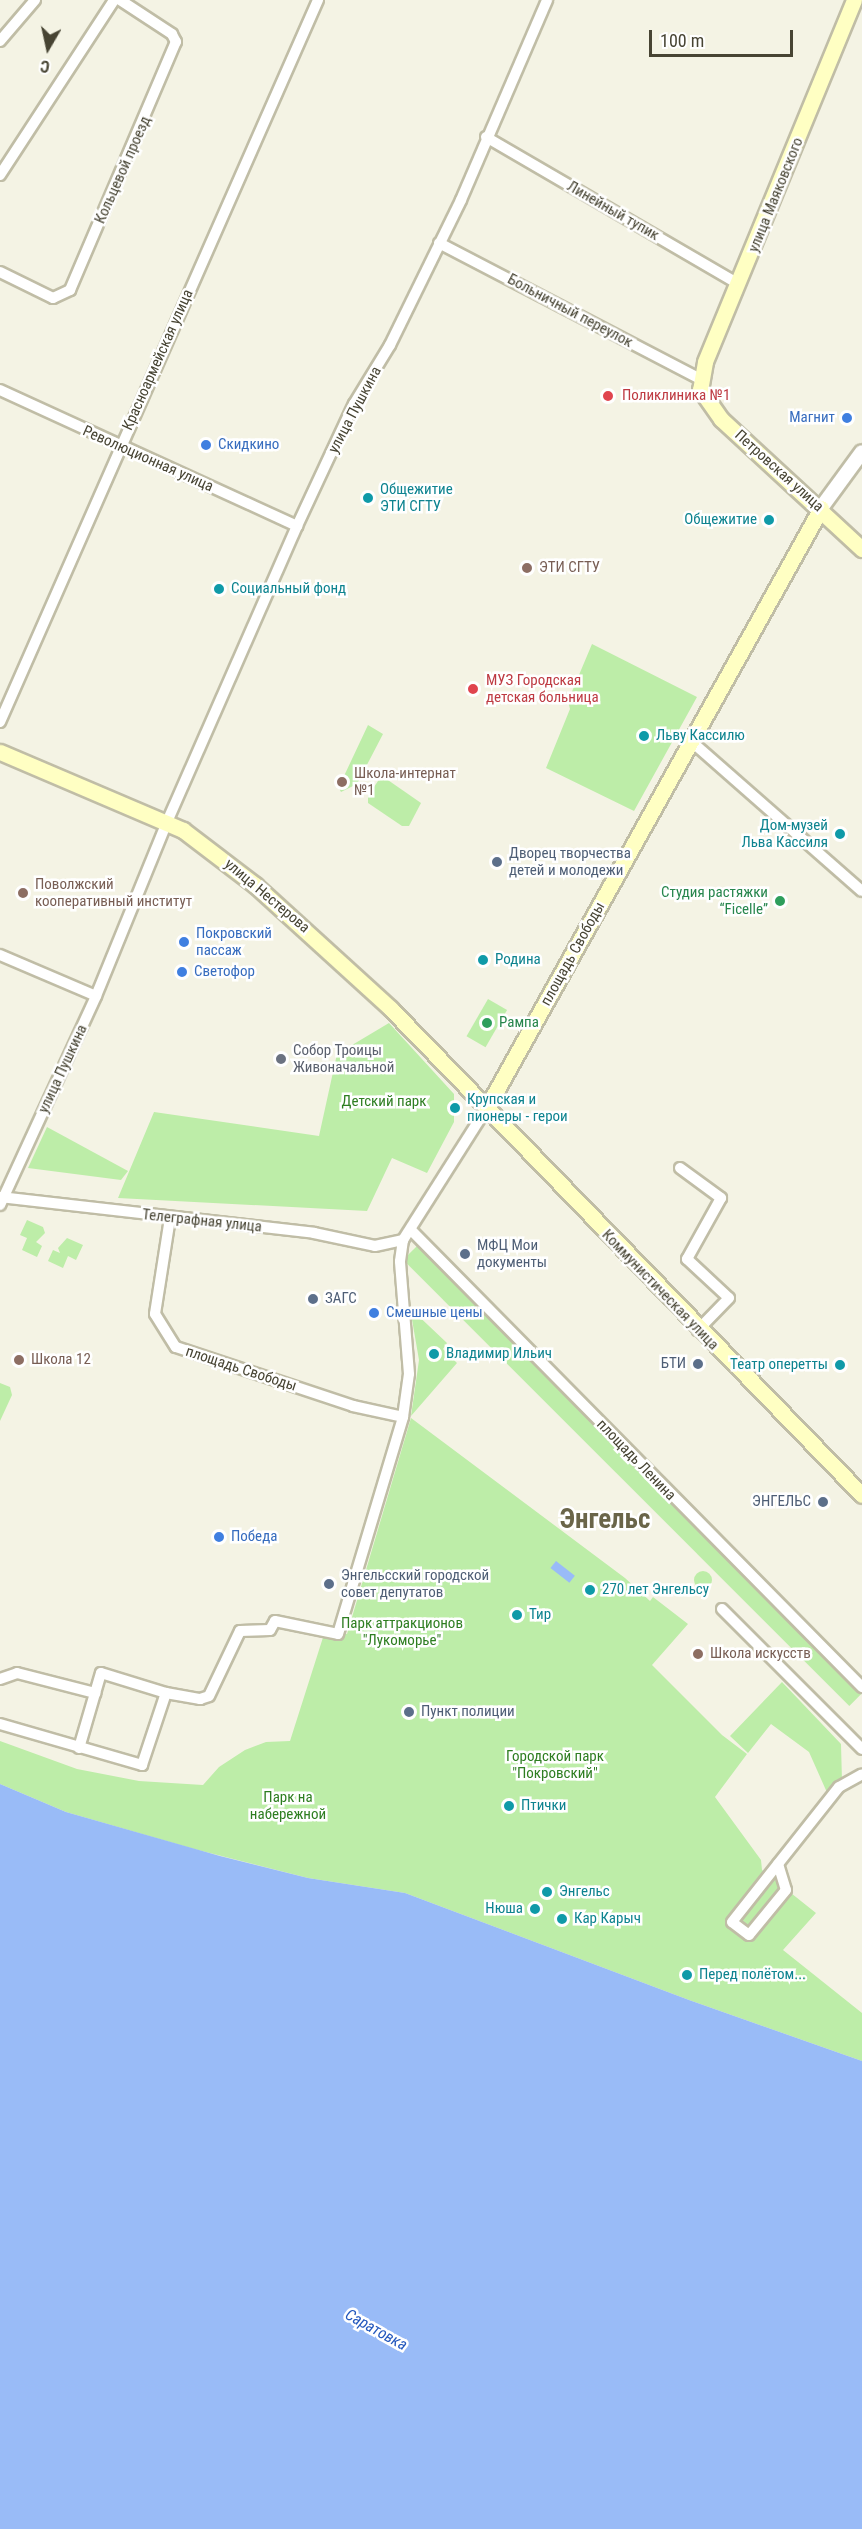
<!DOCTYPE html>
<html>
<head>
<meta charset="utf-8">
<style>
	body { margin:0 }
	#map { position:relative; width:862px; height:2529px; overflow:hidden; background:#f4f3e4; font-family:"Roboto Condensed",sans-serif }
	div>[style] { position:absolute }
	[style*='--x'] { left:calc(var(--x)*1px); top:calc(var(--y)*1px); width:calc(var(--w)*1px); rotate:calc(var(--a)*1deg) }
	.green>* { inset:0; background:#bdeda8; transform-origin:0 0 }
	.round { border-radius:50% }
	.water>* { inset:0; background:#99bbf7; transform-origin:0 0 }
	.roads { filter:drop-shadow(2px 0 #c0bda6) drop-shadow(-2px 0 #c0bda6) drop-shadow(0 2px #c0bda6) drop-shadow(0 -2px #c0bda6) }
	.minor>* { height:10px; margin:-5px; padding:0 5px; transform-origin:5px; border-radius:5px; background:#fff }
	.tertiary>* { height:14px; margin:-7px; padding:0 7px; transform-origin:7px; border-radius:7px; background:#fff }
	.secondary>* { height:15px; margin:-7.5px; padding:0 7.5px; transform-origin:7.5px; border-radius:7.5px; background:#ffffc3 }
	.dots>* { width:16px; height:16px; translate:-50% -50%; box-sizing:border-box; border:3px solid #fff; border-radius:50% }
	span { translate:-50% -50%; white-space:nowrap; text-align:center; line-height:1.15; -webkit-text-stroke:5px #fff; paint-order:stroke }
	.street-label { font-size:15px; color:#474433 }
	.health-label { font-size:15px; color:#be3a42 }
	.left { translate:0 -50%; text-align:left }
	.shop-label { font-size:15px; color:#366cbe }
	.right { translate:-100% -50%; text-align:right }
	.culture-label { font-size:15px; color:#0d838f }
	.education-label { font-size:15px; color:#785e54 }
	.service-label { font-size:15px; color:#4e5e75 }
	.leisure-label { font-size:15px; color:#27864d }
	.worship-label { font-size:15px; color:#5b616d }
	.park-label { font-size:15px; color:#2e7e21 }
	.water-label { font-size:16px; color:#2257bd; font-style:italic }
	.town-label { font-size:27px; color:#6a6549; font-weight:700 }
	.north { position:absolute; left:18px; top:18px; width:60px; height:60px; -webkit-text-stroke:4px #fff; paint-order:stroke; rotate:189deg; font-size:16px; font-weight:700; line-height:24px; text-align:center; color:#474433 }
	.north::after { content:''; display:block; margin:auto; width:21px; height:27px; background:#474433; clip-path:polygon(50% 0,100% 100%,50% 72%,0 100%) }
	.scale { position:absolute; left:649px; top:30px; width:144px; height:27px; box-sizing:border-box; border:3px solid #474433; border-top:0; padding-left:8px; font-size:18px; line-height:21px; white-space:nowrap; color:#474433; -webkit-text-stroke:4px #fff; paint-order:stroke }
</style>
</head>
<body>
<div id="map">
	<div class="green">
		<div style="clip-path:polygon(592px 644px,697px 697px,634px 811px,546px 768px,570px 709px,568px 701px)"></div>
		<div style="clip-path:polygon(368px 725px,383px 734px,357px 784px,341px 792px,335px 781px,344px 776px)"></div>
		<div style="clip-path:polygon(385px 778px,421px 803px,409px 826px,402px 826px,368px 803px,368px 796px,378px 781px)"></div>
		<div style="left:488px;top:999px;width:22px;height:43px;rotate:30deg"></div>
		<div style="clip-path:polygon(389px 1023px,454px 1094px,454px 1122px,427px 1173px,392px 1158px,367px 1211px,118px 1198px,154px 1112px,319px 1136px,337px 1054px)"></div>
		<div style="clip-path:polygon(47px 1127px,128px 1171px,121px 1180px,28px 1168px)"></div>
		<div style="clip-path:polygon(27px 1220px,43px 1227px,45px 1233px,36px 1242px,42px 1246px,37px 1257px,22px 1250px,27px 1238px,20px 1235px)"></div>
		<div style="clip-path:polygon(67px 1238px,83px 1245px,76px 1260px,68px 1256px,63px 1268px,48px 1261px,53px 1250px,60px 1253px,58px 1248px)"></div>
		<div style="left:418px;top:1245px;width:631px;height:21px;rotate:45deg"></div>
		<div style="clip-path:polygon(410px 1308px,447px 1343px,443px 1349px,457px 1363px,411px 1416px,419px 1360px)"></div>
		<div style="clip-path:polygon(0 1383px,10px 1387px,12px 1395px,0 1421px)"></div>
		<div style="clip-path:polygon(411px 1418px,625px 1578px,650px 1601px,653px 1597px,688px 1624px,652px 1665px,722px 1735px,747px 1754px,715px 1797px,761px 1860px,762px 1870px,816px 1913px,783px 1950px,862px 2013px,862px 2061px,689px 2000px,405px 1893px,308px 1878px,194px 1849px,66px 1812px,0 1784px,0 1741px,77px 1769px,139px 1781px,203px 1785px,219px 1767px,245px 1750px,266px 1742px,290px 1741px,326px 1628px,347px 1634px)"></div>
		<div class="round" style="left:694px;top:1571px;width:18px;height:18px"></div>
		<div style="clip-path:polygon(782px 1682px,841px 1744px,842px 1781px,829px 1797px,809px 1752px,771px 1724px,748px 1753px,730px 1736px)"></div>
	</div>
	<div class="water">
		<div style="left:556px;top:1561px;width:24px;height:9px;rotate:38deg"></div>
		<div style="clip-path:polygon(0 1784px,66px 1812px,220px 1856px,308px 1878px,405px 1893px,689px 2000px,862px 2061px,862px 2529px,0 2529px)"></div>
	</div>
	<div class="roads">
		<div class="minor">
			<div style="--x:0;--y:41;--w:54;--a:-49.5"></div>
			<div style="--x:486;--y:137;--w:293;--a:30.2"></div>
			<div style="--x:0;--y:175;--w:209;--a:-56.9"></div>
			<div style="--x:439;--y:243;--w:294;--a:27.5"></div>
			<div style="--x:0;--y:272;--w:59;--a:26.1"></div>
			<div style="--x:53;--y:298;--w:19;--a:-25"></div>
			<div style="--x:70;--y:290;--w:270;--a:-66.9"></div>
			<div style="--x:176;--y:42;--w:9;--a:-117"></div>
			<div style="--x:172;--y:34;--w:62;--a:-146.8"></div>
			<div style="--x:0;--y:390;--w:327;--a:24.6"></div>
			<div style="--x:0;--y:722;--w:789;--a:-66.23"></div>
			<div style="--x:691;--y:741;--w:227;--a:41.3"></div>
			<div style="--x:0;--y:955;--w:104;--a:23.1"></div>
			<div style="--x:680;--y:1168;--w:51;--a:36.2"></div>
			<div style="--x:721;--y:1198;--w:70;--a:119.1"></div>
			<div style="--x:687;--y:1259;--w:57;--a:42.9"></div>
			<div style="--x:729;--y:1298;--w:45;--a:134.1"></div>
			<div style="--x:0;--y:1197;--w:316;--a:6.5"></div>
			<div style="--x:314;--y:1233;--w:62;--a:12"></div>
			<div style="--x:375;--y:1246;--w:29;--a:-12"></div>
			<div style="--x:0;--y:1205;--w:230;--a:-65.3"></div>
			<div style="--x:96;--y:996;--w:188;--a:-67.8"></div>
			<div style="--x:167;--y:822;--w:323;--a:-66.3"></div>
			<div style="--x:297;--y:526;--w:135;--a:-65"></div>
			<div style="--x:354;--y:404;--w:69;--a:-58.6"></div>
			<div style="--x:390;--y:345;--w:161;--a:-63.9"></div>
			<div style="--x:461;--y:200;--w:218;--a:-66.7"></div>
			<div style="--x:170;--y:1218;--w:97;--a:98.9"></div>
			<div style="--x:155;--y:1314;--w:39;--a:58"></div>
			<div style="--x:176;--y:1347;--w:187;--a:18.4"></div>
			<div style="--x:353;--y:1406;--w:51;--a:12.4"></div>
			<div style="--x:412;--y:1231;--w:641;--a:45.38"></div>
			<div style="--x:722;--y:1609;--w:198;--a:45"></div>
			<div style="--x:0;--y:1679;--w:18;--a:-19"></div>
			<div style="--x:17;--y:1673;--w:81;--a:14.4"></div>
			<div style="--x:0;--y:1724;--w:148;--a:16.1"></div>
			<div style="--x:142;--y:1765;--w:76;--a:-71.6"></div>
			<div style="--x:166;--y:1693;--w:35;--a:10"></div>
			<div style="--x:200;--y:1699;--w:9;--a:-18"></div>
			<div style="--x:209;--y:1696;--w:72;--a:-64.5"></div>
			<div style="--x:240;--y:1631;--w:30;--a:-2"></div>
			<div style="--x:270;--y:1630;--w:10;--a:-61"></div>
			<div style="--x:275;--y:1621;--w:64;--a:11.7"></div>
			<div style="--x:338;--y:1634;--w:227;--a:-73.3"></div>
			<div style="--x:403;--y:1417;--w:43;--a:-82.1"></div>
			<div style="--x:409;--y:1374;--w:113;--a:-94.6"></div>
			<div style="--x:400;--y:1261;--w:21;--a:-82"></div>
			<div style="--x:403;--y:1240;--w:155;--a:-57.6"></div>
			<div style="--x:79;--y:1748;--w:78;--a:-73.7"></div>
			<div style="--x:101;--y:1673;--w:68;--a:17.1"></div>
			<div style="--x:778;--y:1864;--w:27;--a:73"></div>
			<div style="--x:786;--y:1890;--w:58;--a:129.4"></div>
			<div style="--x:749;--y:1935;--w:21;--a:-143"></div>
			<div style="--x:732;--y:1922;--w:172;--a:-51.6"></div>
			<div style="--x:839;--y:1787;--w:26;--a:-29"></div>
		</div>
		<div class="tertiary">
			<div style="--x:821;--y:508;--w:69;--a:-53.8"></div>
		</div>
		<div class="secondary">
			<div style="--x:854;--y:0;--w:391;--a:112.4"></div>
			<div style="--x:705;--y:362;--w:27;--a:100"></div>
			<div style="--x:700;--y:389;--w:37;--a:55"></div>
			<div style="--x:721;--y:419;--w:192;--a:42.7"></div>
			<div style="--x:0;--y:752;--w:199;--a:23.1"></div>
			<div style="--x:183;--y:830;--w:91;--a:37.4"></div>
			<div style="--x:255;--y:885;--w:183;--a:42.3"></div>
			<div style="--x:390;--y:1008;--w:678;--a:45.9"></div>
			<div style="--x:486;--y:1109;--w:688;--a:-60.86"></div>
		</div>
	</div>
	<div class="dots">
		<div style="left:608px;top:396px;background:#e0444e"></div>
		<div style="left:847px;top:418px;background:#3f7fe0"></div>
		<div style="left:206px;top:445px;background:#3f7fe0"></div>
		<div style="left:368px;top:498px;background:#0f9aa8"></div>
		<div style="left:769px;top:520px;background:#0f9aa8"></div>
		<div style="left:527px;top:568px;background:#8d6e63"></div>
		<div style="left:219px;top:589px;background:#0f9aa8"></div>
		<div style="left:473px;top:689px;background:#e0444e"></div>
		<div style="left:644px;top:736px;background:#0f9aa8"></div>
		<div style="left:342px;top:782px;background:#8d6e63"></div>
		<div style="left:840px;top:834px;background:#0f9aa8"></div>
		<div style="left:497px;top:862px;background:#5c6f8a"></div>
		<div style="left:23px;top:893px;background:#8d6e63"></div>
		<div style="left:780px;top:901px;background:#2e9e5b"></div>
		<div style="left:184px;top:942px;background:#3f7fe0"></div>
		<div style="left:483px;top:960px;background:#0f9aa8"></div>
		<div style="left:182px;top:972px;background:#3f7fe0"></div>
		<div style="left:487px;top:1023px;background:#2e9e5b"></div>
		<div style="left:281px;top:1059px;background:#6b7280"></div>
		<div style="left:455px;top:1108px;background:#0f9aa8"></div>
		<div style="left:465px;top:1254px;background:#5c6f8a"></div>
		<div style="left:313px;top:1299px;background:#5c6f8a"></div>
		<div style="left:374px;top:1313px;background:#3f7fe0"></div>
		<div style="left:434px;top:1354px;background:#0f9aa8"></div>
		<div style="left:19px;top:1360px;background:#8d6e63"></div>
		<div style="left:698px;top:1364px;background:#5c6f8a"></div>
		<div style="left:840px;top:1365px;background:#0f9aa8"></div>
		<div style="left:823px;top:1502px;background:#5c6f8a"></div>
		<div style="left:219px;top:1537px;background:#3f7fe0"></div>
		<div style="left:329px;top:1584px;background:#5c6f8a"></div>
		<div style="left:590px;top:1590px;background:#0f9aa8"></div>
		<div style="left:517px;top:1615px;background:#0f9aa8"></div>
		<div style="left:698px;top:1654px;background:#8d6e63"></div>
		<div style="left:409px;top:1712px;background:#5c6f8a"></div>
		<div style="left:509px;top:1806px;background:#0f9aa8"></div>
		<div style="left:547px;top:1892px;background:#0f9aa8"></div>
		<div style="left:535px;top:1909px;background:#0f9aa8"></div>
		<div style="left:562px;top:1919px;background:#0f9aa8"></div>
		<div style="left:687px;top:1975px;background:#0f9aa8"></div>
	</div>
	<div class="street-label">
		<span style="left:123px;top:170px;rotate:-66deg">Кольцевой проезд</span>
		<span style="left:776px;top:195px;rotate:-68deg">улица Маяковского</span>
		<span style="left:613px;top:211px;rotate:30deg">Линейный тупик</span>
		<span style="left:570px;top:311px;rotate:28deg">Больничный переулок</span>
		<span style="left:158px;top:360px;rotate:-66deg">Красноармейская улица</span>
		<span style="left:355px;top:410px;rotate:-62deg">улица Пушкина</span>
		<span style="left:148px;top:459px;rotate:24deg">Революционная улица</span>
		<span style="left:779px;top:471px;rotate:42deg">Петровская улица</span>
		<span style="left:267px;top:896px;rotate:40deg">улица Нестерова</span>
		<span style="left:573px;top:954px;rotate:-61deg">площадь Свободы</span>
		<span style="left:63px;top:1069px;rotate:-65deg">улица Пушкина</span>
		<span style="left:202px;top:1221px;rotate:6deg">Телеграфная улица</span>
		<span style="left:660px;top:1290px;rotate:46deg">Коммунистическая улица</span>
		<span style="left:241px;top:1369px;rotate:18deg">площадь Свободы</span>
		<span style="left:636px;top:1460px;rotate:46deg">площадь Ленина</span>
	</div>
	<div class="health-label">
		<span class="left" style="left:622px;top:396px">Поликлиника №1</span>
		<span class="left" style="left:486px;top:689px">МУЗ Городская<br>детская больница</span>
	</div>
	<div class="shop-label">
		<span class="right" style="left:835px;top:418px">Магнит</span>
		<span class="left" style="left:218px;top:445px">Скидкино</span>
		<span class="left" style="left:196px;top:942px">Покровский<br>пассаж</span>
		<span class="left" style="left:194px;top:972px">Светофор</span>
		<span class="left" style="left:386px;top:1313px">Смешные цены</span>
		<span class="left" style="left:231px;top:1537px">Победа</span>
	</div>
	<div class="culture-label">
		<span class="left" style="left:380px;top:498px">Общежитие<br>ЭТИ СГТУ</span>
		<span class="right" style="left:757px;top:520px">Общежитие</span>
		<span class="left" style="left:231px;top:589px">Социальный фонд</span>
		<span class="left" style="left:656px;top:736px">Льву Кассилю</span>
		<span class="right" style="left:828px;top:834px">Дом-музей<br>Льва Кассиля</span>
		<span class="left" style="left:495px;top:960px">Родина</span>
		<span class="left" style="left:467px;top:1108px">Крупская и<br>пионеры - герои</span>
		<span class="left" style="left:446px;top:1354px">Владимир Ильич</span>
		<span class="right" style="left:828px;top:1365px">Театр оперетты</span>
		<span class="left" style="left:602px;top:1590px">270 лет Энгельсу</span>
		<span class="left" style="left:529px;top:1615px">Тир</span>
		<span class="left" style="left:521px;top:1806px">Птички</span>
		<span class="left" style="left:559px;top:1892px">Энгельс</span>
		<span class="right" style="left:523px;top:1909px">Нюша</span>
		<span class="left" style="left:574px;top:1919px">Кар Карыч</span>
		<span class="left" style="left:699px;top:1975px">Перед полётом...</span>
	</div>
	<div class="education-label">
		<span class="left" style="left:539px;top:568px">ЭТИ СГТУ</span>
		<span class="left" style="left:354px;top:782px">Школа-интернат<br>№1</span>
		<span class="left" style="left:35px;top:893px">Поволжский<br>кооперативный институт</span>
		<span class="left" style="left:31px;top:1360px">Школа 12</span>
		<span class="left" style="left:710px;top:1654px">Школа искусств</span>
	</div>
	<div class="service-label">
		<span class="left" style="left:509px;top:862px">Дворец творчества<br>детей и молодежи</span>
		<span class="left" style="left:477px;top:1254px">МФЦ Мои<br>документы</span>
		<span class="left" style="left:325px;top:1299px">ЗАГС</span>
		<span class="right" style="left:686px;top:1364px">БТИ</span>
		<span class="right" style="left:811px;top:1502px">ЭНГЕЛЬС</span>
		<span class="left" style="left:341px;top:1584px">Энгельсский городской<br>совет депутатов</span>
		<span class="left" style="left:421px;top:1712px">Пункт полиции</span>
	</div>
	<div class="leisure-label">
		<span class="right" style="left:768px;top:901px">Студия растяжки<br>“Ficelle”</span>
		<span class="left" style="left:499px;top:1023px">Рампа</span>
	</div>
	<div class="worship-label">
		<span class="left" style="left:293px;top:1059px">Собор Троицы<br>Живоначальной</span>
	</div>
	<div class="park-label">
		<span style="left:384px;top:1102px">Детский парк</span>
		<span style="left:402px;top:1632px">Парк аттракционов<br>"Лукоморье"</span>
		<span style="left:555px;top:1765px">Городской парк<br>"Покровский"</span>
		<span style="left:288px;top:1806px">Парк на<br>набережной</span>
	</div>
	<div class="water-label">
		<span style="left:376px;top:2330px;rotate:29deg">Саратовка</span>
	</div>
	<div class="town-label">
		<span style="left:605px;top:1520px">Энгельс</span>
	</div>
	<div class="north">С</div>
	<div class="scale">100 m</div>
</div>
</body>
</html>
